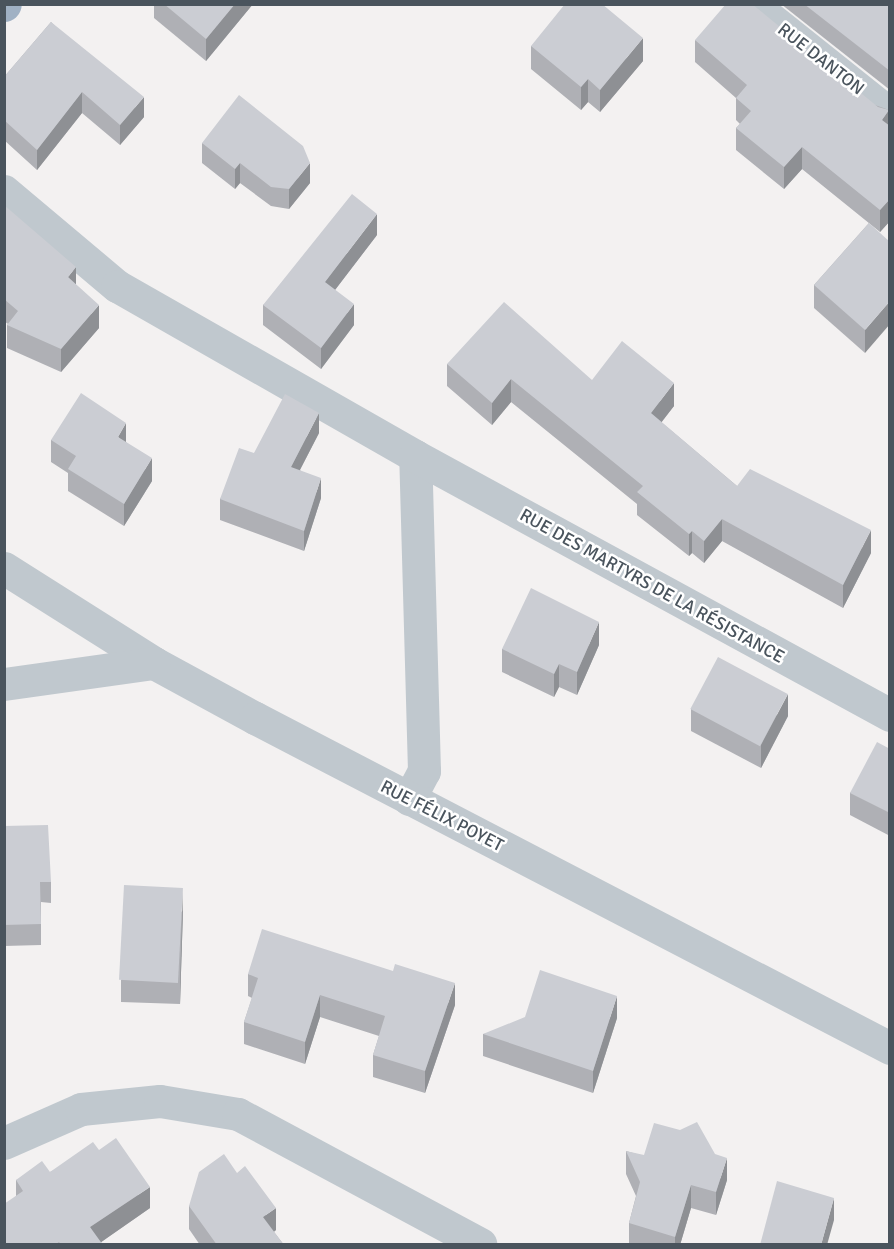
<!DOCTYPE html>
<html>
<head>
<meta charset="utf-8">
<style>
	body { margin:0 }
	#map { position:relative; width:894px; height:1249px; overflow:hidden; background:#f3f1f1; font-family:Signika,sans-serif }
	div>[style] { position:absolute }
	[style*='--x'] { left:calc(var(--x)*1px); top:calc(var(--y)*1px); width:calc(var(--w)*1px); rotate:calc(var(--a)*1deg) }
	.minor>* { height:33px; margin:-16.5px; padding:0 16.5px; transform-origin:16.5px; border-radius:16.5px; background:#c0c8ce }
	.tertiary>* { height:33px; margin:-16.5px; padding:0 16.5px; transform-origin:16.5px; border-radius:16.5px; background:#c0c8ce }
	.trunk>* { height:33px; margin:-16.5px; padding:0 16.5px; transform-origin:16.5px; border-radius:16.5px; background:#a0b1c4 }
	.wall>* { inset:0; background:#afb0b5 }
	.shaded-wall>* { inset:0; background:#8e9094 }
	.building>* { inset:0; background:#cbcdd3; transform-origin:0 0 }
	span { translate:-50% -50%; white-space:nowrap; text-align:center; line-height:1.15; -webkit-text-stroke:5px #fff; paint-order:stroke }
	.street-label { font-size:18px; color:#4a545d }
	.frame { position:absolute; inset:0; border:6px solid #4a545d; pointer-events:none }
</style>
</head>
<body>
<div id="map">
	<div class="minor">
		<div style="--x:752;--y:4;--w:176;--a:38.6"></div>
		<div style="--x:4;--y:191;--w:148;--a:40.1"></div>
		<div style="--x:117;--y:286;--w:343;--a:29.7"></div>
		<div style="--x:409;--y:799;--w:32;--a:-62"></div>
		<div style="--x:424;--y:771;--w:315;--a:-91.6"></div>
		<div style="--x:415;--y:456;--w:541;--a:28.6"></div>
		<div style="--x:4;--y:1143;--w:84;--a:-23.8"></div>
		<div style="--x:81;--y:1109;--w:79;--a:-5.8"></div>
		<div style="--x:160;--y:1101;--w:79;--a:9.5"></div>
		<div style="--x:238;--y:1114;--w:275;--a:28.2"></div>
	</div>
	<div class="tertiary">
		<div style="--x:4;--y:568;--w:178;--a:32.3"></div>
		<div style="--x:154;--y:663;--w:115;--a:28.6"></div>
		<div style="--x:255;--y:718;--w:716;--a:27.46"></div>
		<div style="--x:4;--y:684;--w:151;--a:-8"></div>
	</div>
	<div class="trunk">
		<div style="--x:4;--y:5;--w:1;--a:-45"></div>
	</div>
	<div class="wall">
		<div style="clip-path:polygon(154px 4px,253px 4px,206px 61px,154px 18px)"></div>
		<div style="clip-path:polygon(781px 4px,890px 4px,890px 90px)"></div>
		<div style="clip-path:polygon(51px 22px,144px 117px,120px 145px,82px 113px,37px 170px,4px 140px,4px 77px)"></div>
		<div style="clip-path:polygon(695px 40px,889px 110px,890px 221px,880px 232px,802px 169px,784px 189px,736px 150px,736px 128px,740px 124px,736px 120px,736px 98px,695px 62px)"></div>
		<div style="clip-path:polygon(531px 46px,643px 61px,600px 112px,588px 102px,581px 110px,531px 69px)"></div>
		<div style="clip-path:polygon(202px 143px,310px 183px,289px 209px,271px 206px,240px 183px,235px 189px,202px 163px)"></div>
		<div style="clip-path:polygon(4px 205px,76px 285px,99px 328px,61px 372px,7px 348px,7px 325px,8px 324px,4px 321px)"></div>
		<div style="clip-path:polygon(869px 223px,865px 353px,814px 308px,814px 285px)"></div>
		<div style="clip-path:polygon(377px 235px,335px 290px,354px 325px,321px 369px,263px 325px,263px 305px)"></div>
		<div style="clip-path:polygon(447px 364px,592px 380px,674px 406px,661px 422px,737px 486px,871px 553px,843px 608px,722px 541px,704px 563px,692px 553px,689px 556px,637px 515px,637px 504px,511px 402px,492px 425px,447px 386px)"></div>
		<div style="clip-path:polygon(319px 433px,300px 470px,321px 498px,304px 551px,220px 520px,220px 499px,254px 453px)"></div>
		<div style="clip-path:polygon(51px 440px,126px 442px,152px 481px,124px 526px,68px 491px,68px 473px,51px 462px)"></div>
		<div style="clip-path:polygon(599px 645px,577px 695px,559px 687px,554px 697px,502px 672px,502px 649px)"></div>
		<div style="clip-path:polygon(691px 709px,788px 716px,761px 768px,691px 731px)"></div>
		<div style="clip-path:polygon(890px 749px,890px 836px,850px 815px,850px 793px)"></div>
		<div style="clip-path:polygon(4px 826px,51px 882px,51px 903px,41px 902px,41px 945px,4px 946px)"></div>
		<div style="clip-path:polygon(183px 910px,180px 1004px,121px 1002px,121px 980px)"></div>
		<div style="clip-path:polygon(248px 974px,455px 1005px,425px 1093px,373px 1077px,373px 1055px,379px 1036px,320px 1017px,305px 1064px,244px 1044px,244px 1022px,252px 998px,248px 996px)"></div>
		<div style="clip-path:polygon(617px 1018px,593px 1093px,483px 1056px,483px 1034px)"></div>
		<div style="clip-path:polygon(99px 1150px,150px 1208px,101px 1242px,103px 1245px,4px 1245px,16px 1196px,16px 1180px,50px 1172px)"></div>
		<div style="clip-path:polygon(626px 1151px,727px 1180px,716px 1215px,691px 1208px,680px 1245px,629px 1245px,629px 1223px,636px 1196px,626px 1174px)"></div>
		<div style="clip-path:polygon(237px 1173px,276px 1230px,274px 1232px,284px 1245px,200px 1245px,189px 1229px,189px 1206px)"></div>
	</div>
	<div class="shaded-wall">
		<div style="clip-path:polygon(235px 4px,253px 4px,206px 61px,206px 39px)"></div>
		<div style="clip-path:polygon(643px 38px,643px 61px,600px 112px,600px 90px)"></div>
		<div style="clip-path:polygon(588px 79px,588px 102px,581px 110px,581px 87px)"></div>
		<div style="clip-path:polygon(82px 92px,82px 113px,37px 170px,37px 150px)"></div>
		<div style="clip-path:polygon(144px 97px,144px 117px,120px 145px,120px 125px)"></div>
		<div style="clip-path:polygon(889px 110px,889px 132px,882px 120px)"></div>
		<div style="clip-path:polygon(802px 147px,802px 169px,784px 189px,784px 167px)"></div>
		<div style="clip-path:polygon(240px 163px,240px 183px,235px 189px,235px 169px)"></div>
		<div style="clip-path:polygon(310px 163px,310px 183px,289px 209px,289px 189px)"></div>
		<div style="clip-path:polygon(890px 199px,890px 221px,880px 232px,880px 210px)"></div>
		<div style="clip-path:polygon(377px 214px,377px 235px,325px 303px,325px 282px)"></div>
		<div style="clip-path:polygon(76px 267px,76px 290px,68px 277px)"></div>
		<div style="clip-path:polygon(890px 301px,890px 324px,865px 353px,865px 330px)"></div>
		<div style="clip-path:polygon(354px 304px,354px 325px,321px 369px,321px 348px)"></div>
		<div style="clip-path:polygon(99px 305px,99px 328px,61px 372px,61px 349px)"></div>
		<div style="clip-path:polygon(511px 379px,511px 402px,492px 425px,492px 403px)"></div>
		<div style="clip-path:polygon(674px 383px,674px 406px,651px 436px,651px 413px)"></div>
		<div style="clip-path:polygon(319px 413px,319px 433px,291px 487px,291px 467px)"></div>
		<div style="clip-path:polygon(126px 423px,126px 445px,118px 437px)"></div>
		<div style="clip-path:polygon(152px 458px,152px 481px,124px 526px,124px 504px)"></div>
		<div style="clip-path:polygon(321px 478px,321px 498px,304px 551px,304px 531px)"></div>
		<div style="clip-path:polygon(722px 519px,722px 541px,704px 563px,704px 541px)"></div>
		<div style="clip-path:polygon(871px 530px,871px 553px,843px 608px,843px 585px)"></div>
		<div style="clip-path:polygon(692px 531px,692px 553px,689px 556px,689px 534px)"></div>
		<div style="clip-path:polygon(599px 622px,599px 645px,577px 695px,577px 672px)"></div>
		<div style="clip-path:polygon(559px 664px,559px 687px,554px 697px,554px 674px)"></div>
		<div style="clip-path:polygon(788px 694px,788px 716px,761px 768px,761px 745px)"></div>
		<div style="clip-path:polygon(183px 888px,183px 910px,180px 1004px,180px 982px)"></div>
		<div style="clip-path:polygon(455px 983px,455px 1005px,425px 1093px,425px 1071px)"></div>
		<div style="clip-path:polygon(320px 995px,320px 1017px,305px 1064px,305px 1042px)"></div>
		<div style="clip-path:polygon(617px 996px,617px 1018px,593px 1093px,593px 1071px)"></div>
		<div style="clip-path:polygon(727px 1158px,727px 1180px,716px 1215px,716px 1192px)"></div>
		<div style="clip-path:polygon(691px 1185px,691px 1208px,680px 1245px,675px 1245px,675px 1237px)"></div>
		<div style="clip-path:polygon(150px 1187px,150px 1208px,97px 1245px,90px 1227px)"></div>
		<div style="clip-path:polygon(834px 1198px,834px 1220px,827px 1245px,821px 1245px)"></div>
		<div style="clip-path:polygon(276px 1208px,276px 1230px,263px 1239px,263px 1217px)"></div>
	</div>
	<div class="building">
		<div style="clip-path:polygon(164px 4px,235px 4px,206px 39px)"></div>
		<div style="clip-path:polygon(565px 4px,602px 4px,643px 38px,600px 90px,588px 79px,581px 87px,531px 46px)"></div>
		<div style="clip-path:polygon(726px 4px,752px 4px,878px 107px,889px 110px,882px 120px,890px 126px,890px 199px,880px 210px,802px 147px,784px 167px,736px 128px,751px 111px,736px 98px,747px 85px,695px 40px)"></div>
		<div style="clip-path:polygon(804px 4px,890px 4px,890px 71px)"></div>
		<div style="clip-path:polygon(51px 22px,144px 97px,120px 125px,82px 92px,37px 150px,4px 120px,4px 77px)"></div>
		<div style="clip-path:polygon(239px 95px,303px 146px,310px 163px,289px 189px,271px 187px,240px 163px,235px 169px,202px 143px)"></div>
		<div style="clip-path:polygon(352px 194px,377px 214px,325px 282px,354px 304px,321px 348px,263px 305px)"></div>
		<div style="clip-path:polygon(4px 205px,76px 267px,68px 277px,99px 305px,61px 349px,7px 325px,18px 311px,4px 299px)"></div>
		<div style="clip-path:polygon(869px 223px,890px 242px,890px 301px,865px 330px,814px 285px)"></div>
		<div style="clip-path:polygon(504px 302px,592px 380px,622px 341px,674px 383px,651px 413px,737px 486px,750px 469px,871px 530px,843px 585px,722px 519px,704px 541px,692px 531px,689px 534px,637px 492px,643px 486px,511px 379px,492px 403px,447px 364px)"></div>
		<div style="clip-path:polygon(81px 393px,126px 423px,118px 437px,152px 458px,124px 504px,68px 469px,76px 456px,51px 440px)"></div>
		<div style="clip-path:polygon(285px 394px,319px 413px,291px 467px,321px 478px,304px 531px,220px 499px,239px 448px,254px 453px)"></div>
		<div style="clip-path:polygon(531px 588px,599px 622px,577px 672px,559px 664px,554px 674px,502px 649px)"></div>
		<div style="left:718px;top:657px;width:79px;height:59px;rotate:28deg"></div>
		<div style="clip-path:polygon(877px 742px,890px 749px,890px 813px,850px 793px)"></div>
		<div style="clip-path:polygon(48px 825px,51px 882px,40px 882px,41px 924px,4px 925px,4px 826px)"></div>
		<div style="left:124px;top:885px;width:59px;height:95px;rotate:3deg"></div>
		<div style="clip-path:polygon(262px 929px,393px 971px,395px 964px,455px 983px,425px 1071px,373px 1055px,385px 1016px,320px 995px,305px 1042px,244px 1022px,258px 978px,248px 974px)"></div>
		<div style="clip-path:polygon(540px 970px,617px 996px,593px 1071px,483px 1034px,525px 1017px)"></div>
		<div style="clip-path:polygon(697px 1122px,715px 1154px,727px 1158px,716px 1192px,691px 1185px,675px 1237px,629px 1223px,640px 1182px,626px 1151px,644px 1155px,654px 1123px,680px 1130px)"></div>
		<div style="clip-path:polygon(116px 1138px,150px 1187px,90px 1227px,103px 1245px,61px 1245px,59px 1242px,55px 1245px,4px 1245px,4px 1204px,23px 1191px,16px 1180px,42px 1161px,50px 1172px,93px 1142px,99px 1150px)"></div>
		<div style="clip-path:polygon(224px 1154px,237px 1173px,245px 1166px,276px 1208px,263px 1217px,284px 1245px,217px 1245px,189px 1206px,199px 1172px)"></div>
		<div style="clip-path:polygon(777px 1181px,834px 1198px,821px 1245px,760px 1245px)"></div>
	</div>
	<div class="street-label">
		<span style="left:821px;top:59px;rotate:38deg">RUE DANTON</span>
		<span style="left:652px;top:586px;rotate:29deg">RUE DES MARTYRS DE LA RÉSISTANCE</span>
		<span style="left:442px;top:816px;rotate:27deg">RUE FÉLIX POYET</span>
	</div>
	<div class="frame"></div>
</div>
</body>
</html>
